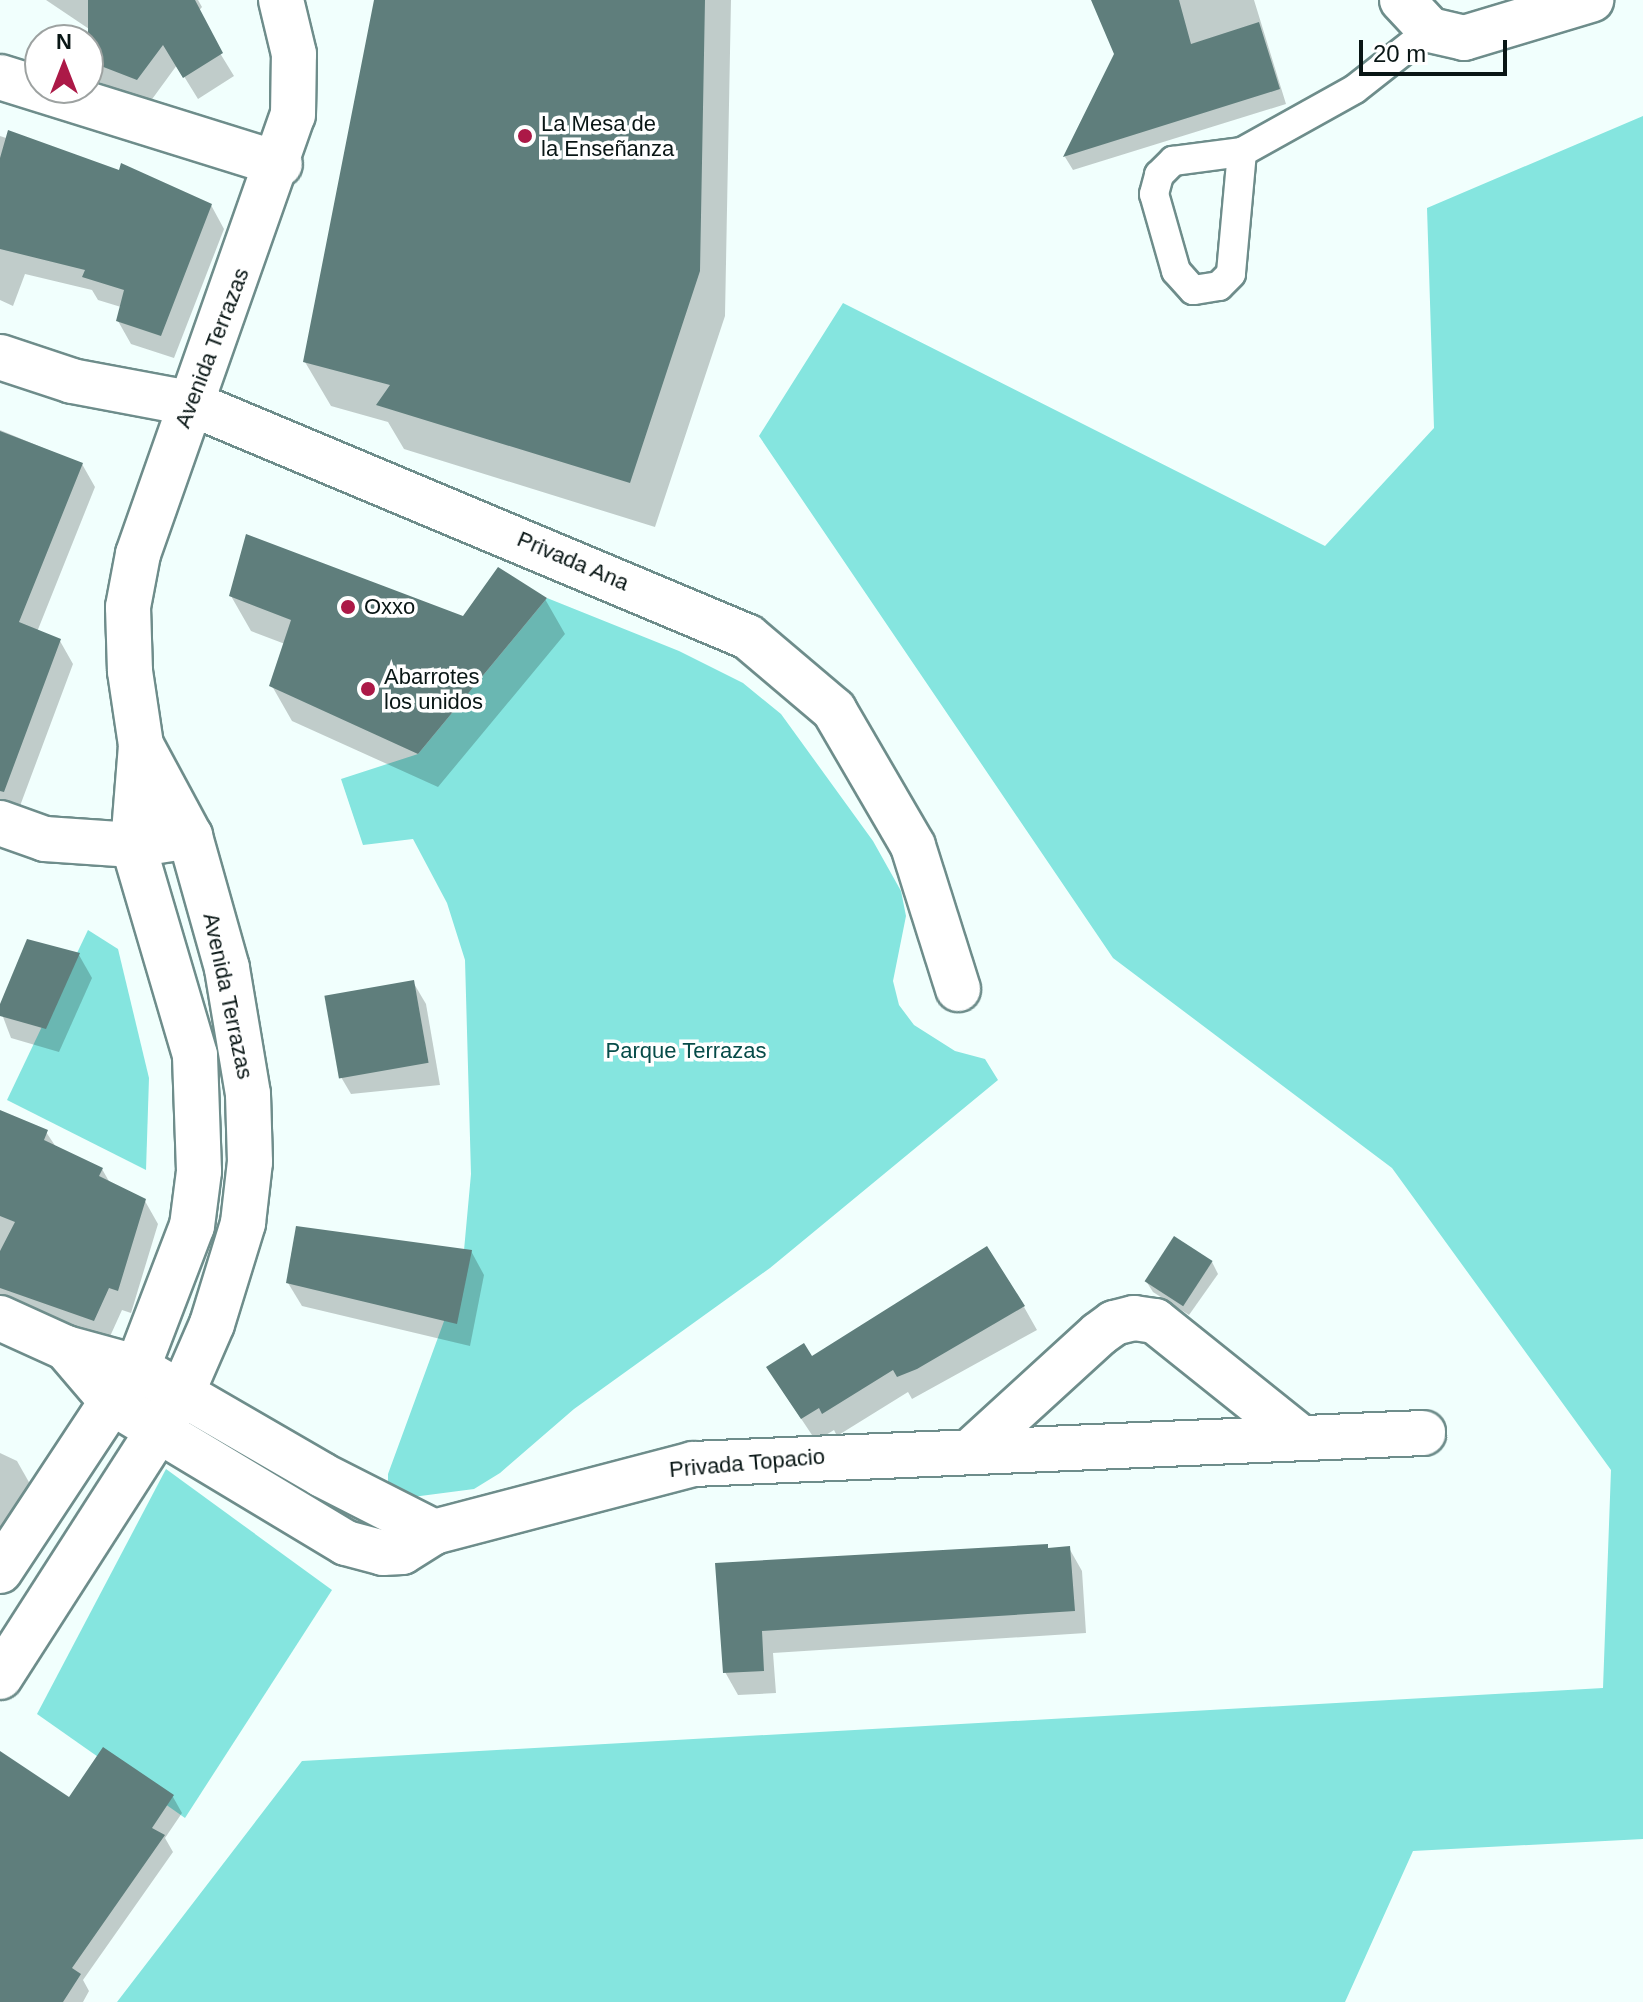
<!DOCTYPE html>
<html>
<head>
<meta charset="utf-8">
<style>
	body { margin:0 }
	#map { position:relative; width:1643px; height:2002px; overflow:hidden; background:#f1fffd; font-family:Arial,sans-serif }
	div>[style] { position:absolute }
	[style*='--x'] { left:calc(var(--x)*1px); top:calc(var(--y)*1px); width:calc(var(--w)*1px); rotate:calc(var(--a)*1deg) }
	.green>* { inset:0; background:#85e5df }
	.shadow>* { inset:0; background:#0003 }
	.building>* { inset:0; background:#5f7e7c; transform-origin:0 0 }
	.roads { filter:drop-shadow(2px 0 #6e8d8b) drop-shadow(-2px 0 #6e8d8b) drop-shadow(0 2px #6e8d8b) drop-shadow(0 -2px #6e8d8b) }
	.service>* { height:28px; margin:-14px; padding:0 14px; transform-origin:14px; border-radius:14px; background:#fff }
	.minor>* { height:44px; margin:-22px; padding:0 22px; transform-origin:22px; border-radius:22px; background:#fff }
	.tertiary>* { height:44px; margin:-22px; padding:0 22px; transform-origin:22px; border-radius:22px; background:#fff }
	.dots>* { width:22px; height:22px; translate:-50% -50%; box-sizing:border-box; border:4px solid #fff; border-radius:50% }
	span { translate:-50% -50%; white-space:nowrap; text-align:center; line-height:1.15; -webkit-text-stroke:7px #fff; paint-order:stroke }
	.poi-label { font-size:22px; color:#091615 }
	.left { translate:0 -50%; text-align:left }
	.street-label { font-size:22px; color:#091615 }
	.park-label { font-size:22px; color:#074c49 }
	.north { position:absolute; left:24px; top:24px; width:80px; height:80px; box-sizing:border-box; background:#fff; border:2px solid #9da2a1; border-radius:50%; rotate:0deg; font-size:22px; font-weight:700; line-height:32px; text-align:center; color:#091615 }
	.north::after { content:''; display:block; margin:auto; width:28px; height:36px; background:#ac1947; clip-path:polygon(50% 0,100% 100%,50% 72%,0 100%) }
	.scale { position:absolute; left:1359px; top:40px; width:148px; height:36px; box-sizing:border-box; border:4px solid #091615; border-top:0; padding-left:10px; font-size:24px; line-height:28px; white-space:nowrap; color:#091615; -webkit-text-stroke:6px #fff; paint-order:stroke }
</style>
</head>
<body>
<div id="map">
	<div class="green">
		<div style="clip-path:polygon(1643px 116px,1643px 1839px,1413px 1851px,1345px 2002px,117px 2002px,302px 1761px,1603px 1688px,1611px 1470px,1392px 1168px,1113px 958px,759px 436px,843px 303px,1325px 546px,1434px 428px,1427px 208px)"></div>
		<div style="clip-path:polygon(547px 598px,679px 651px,743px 683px,781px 714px,873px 841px,901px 891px,906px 916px,893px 981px,899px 1005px,914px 1025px,955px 1051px,985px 1059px,998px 1080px,770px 1268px,574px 1409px,500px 1473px,474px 1489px,405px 1498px,388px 1485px,388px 1474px,462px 1272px,471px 1174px,465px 960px,447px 903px,413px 839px,363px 845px,341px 779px,418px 754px)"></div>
		<div style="clip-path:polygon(88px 930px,118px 949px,149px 1078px,146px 1170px,7px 1100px)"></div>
		<div style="clip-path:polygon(166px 1469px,332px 1590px,185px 1818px,37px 1714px)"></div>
	</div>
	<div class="shadow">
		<div style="clip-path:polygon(46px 0,198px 0,202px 7px,196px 14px,234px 76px,198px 99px,177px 65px,150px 102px,94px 80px,88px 51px,101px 37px)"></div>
		<div style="clip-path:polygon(390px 0,731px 0,725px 316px,655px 527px,404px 449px,388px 422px,331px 406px,305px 362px)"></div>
		<div style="clip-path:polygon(1093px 0,1254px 0,1286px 104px,1073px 170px,1065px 157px,1116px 54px)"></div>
		<div style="clip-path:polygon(0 136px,211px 205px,224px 229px,174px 358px,131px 344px,118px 321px,121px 307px,98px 300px,92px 290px,25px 274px,13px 306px,0 300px)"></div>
		<div style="clip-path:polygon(0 430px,82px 464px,95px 487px,37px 632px,60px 641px,73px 664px,17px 814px,0 808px)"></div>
		<div style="clip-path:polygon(231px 596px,464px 619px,545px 599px,565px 634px,438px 787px,292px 721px,272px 686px,285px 644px,251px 631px)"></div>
		<div style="clip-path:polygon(79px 955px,92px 978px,59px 1052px,11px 1038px,0 1009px)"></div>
		<div style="clip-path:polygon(413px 982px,426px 1004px,440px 1085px,351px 1094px,338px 1072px)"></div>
		<div style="clip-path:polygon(0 1112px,46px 1132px,56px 1147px,102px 1169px,110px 1183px,145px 1201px,158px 1224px,131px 1313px,122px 1310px,107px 1343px,0 1306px)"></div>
		<div style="clip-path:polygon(471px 1251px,484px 1275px,470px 1346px,302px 1306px,288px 1283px)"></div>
		<div style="clip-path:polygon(1212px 1262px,1218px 1274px,1189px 1315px,1153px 1292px,1146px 1281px)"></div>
		<div style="clip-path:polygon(1024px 1307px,1037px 1330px,912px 1399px,908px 1392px,837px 1436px,834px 1430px,816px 1441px,782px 1390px,811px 1359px)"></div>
		<div style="clip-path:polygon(0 1453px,17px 1461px,30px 1484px,0 1559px)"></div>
		<div style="clip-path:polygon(1069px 1548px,1082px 1571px,1086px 1633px,773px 1653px,776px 1693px,738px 1695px,725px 1672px,717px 1565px)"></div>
		<div style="clip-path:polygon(0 1775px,69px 1800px,173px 1797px,182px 1813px,165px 1838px,173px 1852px,83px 1980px,89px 1991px,83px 2002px,0 2002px)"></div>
	</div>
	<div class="building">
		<div style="clip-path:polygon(88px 0,195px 0,223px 53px,183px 78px,163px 45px,137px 80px,88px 61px)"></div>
		<div style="clip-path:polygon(374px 0,705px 0,700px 271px,630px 483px,376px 405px,390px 385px,303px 362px)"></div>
		<div style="clip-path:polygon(1091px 0,1179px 0,1191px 44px,1259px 22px,1280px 89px,1063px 157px,1114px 54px)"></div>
		<div style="clip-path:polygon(8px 130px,119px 170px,121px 163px,212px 204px,161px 336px,116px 321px,124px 290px,82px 277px,85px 270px,0 249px,0 158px)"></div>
		<div style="clip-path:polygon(0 431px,83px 463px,19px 622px,61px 639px,4px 792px,0 791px)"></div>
		<div style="clip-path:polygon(246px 534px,463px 616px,498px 567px,547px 598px,418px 754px,269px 686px,291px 620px,229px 596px)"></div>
		<div style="clip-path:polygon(27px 939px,80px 953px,46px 1029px,0 1016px,0 1004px)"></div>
		<div style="left:414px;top:980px;width:84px;height:91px;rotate:80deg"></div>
		<div style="clip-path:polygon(0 1110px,48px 1130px,44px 1140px,103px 1168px,99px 1176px,146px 1199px,118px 1291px,109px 1288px,94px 1321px,0 1288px,0 1251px,15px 1222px,0 1216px)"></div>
		<div style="clip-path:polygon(296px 1226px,472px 1250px,457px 1324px,286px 1283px)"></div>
		<div style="left:1174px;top:1236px;width:46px;height:54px;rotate:33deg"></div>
		<div style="clip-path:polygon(987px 1246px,1025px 1306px,917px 1369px,897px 1377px,893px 1370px,822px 1414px,819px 1408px,801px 1419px,766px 1367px,804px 1343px,812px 1356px)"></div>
		<div style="clip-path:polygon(1048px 1544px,1048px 1548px,1070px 1546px,1075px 1611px,762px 1631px,764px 1671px,723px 1673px,715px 1563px)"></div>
		<div style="clip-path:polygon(103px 1747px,174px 1795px,152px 1828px,165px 1835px,72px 1968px,81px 1974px,63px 2002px,0 2002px,0 1751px,69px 1797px)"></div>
	</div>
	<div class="roads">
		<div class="service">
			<div style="--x:1242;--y:152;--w:122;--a:95.2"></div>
			<div style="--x:1231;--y:274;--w:17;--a:135"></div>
			<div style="--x:1219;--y:286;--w:26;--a:171"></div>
			<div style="--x:1193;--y:290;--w:25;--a:-132"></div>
			<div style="--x:1176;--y:271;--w:80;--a:-105.9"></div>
			<div style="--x:1154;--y:194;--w:20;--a:-75"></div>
			<div style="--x:1159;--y:175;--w:20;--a:-45"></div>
			<div style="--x:1173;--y:161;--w:70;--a:-7.4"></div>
			<div style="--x:1242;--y:152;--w:129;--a:-29.1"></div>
			<div style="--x:1355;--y:89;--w:95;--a:-38.2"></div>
		</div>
		<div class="minor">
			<div style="--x:1402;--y:0;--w:41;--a:47"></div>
			<div style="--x:1430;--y:30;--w:35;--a:13"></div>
			<div style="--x:1464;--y:38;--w:133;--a:-16.7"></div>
			<div style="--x:0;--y:77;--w:293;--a:17.3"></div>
			<div style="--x:0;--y:357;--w:76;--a:18.4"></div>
			<div style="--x:72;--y:381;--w:120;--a:10.6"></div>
			<div style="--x:190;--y:403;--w:605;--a:22.75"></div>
			<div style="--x:748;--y:637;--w:113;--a:40.3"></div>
			<div style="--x:834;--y:710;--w:157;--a:59.8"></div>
			<div style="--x:913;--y:846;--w:150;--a:72.5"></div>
			<div style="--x:0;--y:823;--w:48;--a:19.6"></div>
			<div style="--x:45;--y:839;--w:88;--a:3.9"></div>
			<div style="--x:133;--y:845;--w:58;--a:-9"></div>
			<div style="--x:0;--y:1318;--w:72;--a:24.4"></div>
			<div style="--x:66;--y:1348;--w:73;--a:15.2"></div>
			<div style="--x:136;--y:1367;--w:215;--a:30.1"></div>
			<div style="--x:322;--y:1475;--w:126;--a:27"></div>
			<div style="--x:66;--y:1348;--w:72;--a:49.5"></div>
			<div style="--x:113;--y:1403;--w:272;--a:31"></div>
			<div style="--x:346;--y:1543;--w:38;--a:15"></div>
			<div style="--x:383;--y:1553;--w:19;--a:-3"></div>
			<div style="--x:402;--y:1552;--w:38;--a:-32"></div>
			<div style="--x:434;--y:1532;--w:268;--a:-14.7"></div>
			<div style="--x:693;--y:1464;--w:731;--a:-2.43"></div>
			<div style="--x:971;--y:1451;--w:173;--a:-42.4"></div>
			<div style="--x:1099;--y:1334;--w:19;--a:-36"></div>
			<div style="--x:1114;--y:1323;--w:21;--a:-14"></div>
			<div style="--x:1134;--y:1318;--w:21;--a:8"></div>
			<div style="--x:1155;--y:1321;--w:187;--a:38.7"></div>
		</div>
		<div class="tertiary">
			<div style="--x:0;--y:1571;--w:258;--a:-56.6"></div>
			<div style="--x:142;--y:1356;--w:139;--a:-69"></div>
			<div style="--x:192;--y:1226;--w:55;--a:-82.7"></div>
			<div style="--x:199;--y:1171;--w:116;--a:-92"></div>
			<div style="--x:195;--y:1055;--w:219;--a:-106.4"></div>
			<div style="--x:133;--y:845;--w:100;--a:-85.4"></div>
			<div style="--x:141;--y:745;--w:75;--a:-98.5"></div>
			<div style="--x:130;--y:671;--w:64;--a:-91.8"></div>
			<div style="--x:128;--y:607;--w:54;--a:-79.3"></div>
			<div style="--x:138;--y:554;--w:466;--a:-70.6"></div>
			<div style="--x:293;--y:115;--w:61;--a:-89.1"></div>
			<div style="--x:294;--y:54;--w:56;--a:-103.5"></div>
			<div style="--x:0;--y:1677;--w:337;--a:-57.3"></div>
			<div style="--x:182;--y:1393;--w:75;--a:-66.5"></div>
			<div style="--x:212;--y:1324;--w:106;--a:-72.9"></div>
			<div style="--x:243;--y:1223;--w:61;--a:-83.5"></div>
			<div style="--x:250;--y:1162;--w:68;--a:-91.7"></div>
			<div style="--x:248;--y:1094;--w:128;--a:-99.5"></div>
			<div style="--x:227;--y:968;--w:137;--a:-105.7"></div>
			<div style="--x:190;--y:836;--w:103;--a:-118.3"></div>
		</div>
	</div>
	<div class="dots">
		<div style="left:525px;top:136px;background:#ac1947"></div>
		<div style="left:348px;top:607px;background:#ac1947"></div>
		<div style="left:368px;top:689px;background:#ac1947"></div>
	</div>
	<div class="poi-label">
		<span class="left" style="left:541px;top:136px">La Mesa de<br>la Enseñanza</span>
		<span class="left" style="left:364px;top:607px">Oxxo</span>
		<span class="left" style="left:384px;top:689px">Abarrotes<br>los unidos</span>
	</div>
	<div class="street-label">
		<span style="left:212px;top:348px;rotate:-69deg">Avenida Terrazas</span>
		<span style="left:573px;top:561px;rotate:23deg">Privada Ana</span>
		<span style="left:228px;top:996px;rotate:78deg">Avenida Terrazas</span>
		<span style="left:747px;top:1463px;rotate:-5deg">Privada Topacio</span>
	</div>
	<div class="park-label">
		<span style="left:686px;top:1051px">Parque Terrazas</span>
	</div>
	<div class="north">N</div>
	<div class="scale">20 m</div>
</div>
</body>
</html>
